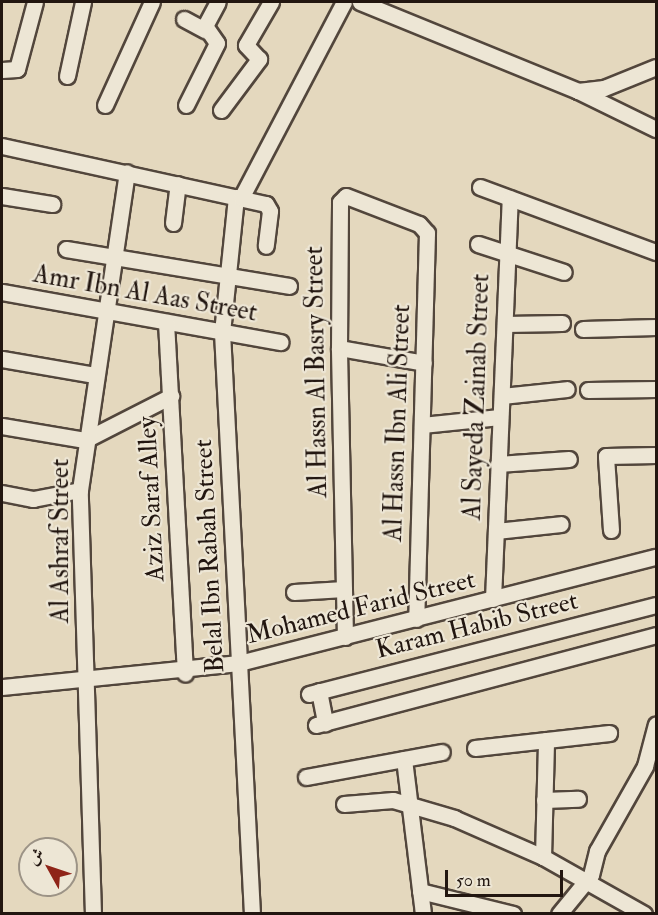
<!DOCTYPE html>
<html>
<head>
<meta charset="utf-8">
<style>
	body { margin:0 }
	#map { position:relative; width:658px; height:915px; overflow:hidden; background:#e4d8be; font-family:"IM FELL Double Pica",Amiri,serif }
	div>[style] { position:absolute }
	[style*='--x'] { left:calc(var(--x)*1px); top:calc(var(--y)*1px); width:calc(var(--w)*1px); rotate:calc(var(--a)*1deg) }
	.roads { filter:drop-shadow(2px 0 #52463c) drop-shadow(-2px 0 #52463c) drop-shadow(0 2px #52463c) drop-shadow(0 -2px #52463c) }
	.minor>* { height:15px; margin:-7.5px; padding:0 7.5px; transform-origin:7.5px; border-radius:7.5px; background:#ede6d5 }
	span { translate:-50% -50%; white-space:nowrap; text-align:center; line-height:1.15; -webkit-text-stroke:4.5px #ede6d5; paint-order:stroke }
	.street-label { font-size:26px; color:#221610 }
	.frame { position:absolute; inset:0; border:3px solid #221610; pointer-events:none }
	.north { position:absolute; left:18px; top:837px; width:60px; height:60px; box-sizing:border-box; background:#ede6d5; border:2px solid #9c9386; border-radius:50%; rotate:310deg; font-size:16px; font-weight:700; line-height:24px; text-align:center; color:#221610 }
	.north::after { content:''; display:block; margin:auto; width:21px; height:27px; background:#8f2418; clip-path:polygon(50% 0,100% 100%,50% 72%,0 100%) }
	.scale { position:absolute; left:445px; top:870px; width:118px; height:27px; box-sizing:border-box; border:3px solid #221610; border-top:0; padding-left:8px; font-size:18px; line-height:21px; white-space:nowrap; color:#221610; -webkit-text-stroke:4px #ede6d5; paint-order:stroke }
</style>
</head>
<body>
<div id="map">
	<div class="roads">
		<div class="minor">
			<div style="--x:360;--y:2;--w:235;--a:22.2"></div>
			<div style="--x:578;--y:91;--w:26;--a:-7"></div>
			<div style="--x:604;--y:88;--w:56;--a:-22"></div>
			<div style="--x:184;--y:19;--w:24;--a:28"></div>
			<div style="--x:2;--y:70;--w:15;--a:-4"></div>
			<div style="--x:17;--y:69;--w:69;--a:-75"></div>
			<div style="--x:67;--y:76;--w:76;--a:-77.8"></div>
			<div style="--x:578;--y:91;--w:87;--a:26"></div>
			<div style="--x:105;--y:105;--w:113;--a:-65.5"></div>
			<div style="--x:186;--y:105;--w:69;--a:-63.4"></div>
			<div style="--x:217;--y:43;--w:21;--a:-125"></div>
			<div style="--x:205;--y:26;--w:27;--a:-62"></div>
			<div style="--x:221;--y:110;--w:64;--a:-53.3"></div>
			<div style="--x:259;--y:59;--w:19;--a:-133"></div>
			<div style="--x:246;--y:45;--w:50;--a:-59.8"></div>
			<div style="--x:2;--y:146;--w:270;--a:12.4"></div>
			<div style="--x:266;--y:204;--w:8;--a:60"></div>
			<div style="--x:270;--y:211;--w:35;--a:97"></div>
			<div style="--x:480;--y:187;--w:188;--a:20.3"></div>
			<div style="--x:2;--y:196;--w:51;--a:9.1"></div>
			<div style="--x:236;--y:197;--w:136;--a:95.9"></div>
			<div style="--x:222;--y:332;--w:583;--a:87.05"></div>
			<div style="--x:241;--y:198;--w:221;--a:-62.3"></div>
			<div style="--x:173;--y:223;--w:39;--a:-83"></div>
			<div style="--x:478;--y:244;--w:90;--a:18"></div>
			<div style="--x:66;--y:249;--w:226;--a:9.4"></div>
			<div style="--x:2;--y:292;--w:283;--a:10.2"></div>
			<div style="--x:166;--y:322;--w:352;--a:86.9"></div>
			<div style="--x:505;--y:324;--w:57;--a:-1"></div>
			<div style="--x:583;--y:329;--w:73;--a:-1.6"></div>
			<div style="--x:339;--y:348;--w:86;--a:10"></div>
			<div style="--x:2;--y:359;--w:94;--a:9.8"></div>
			<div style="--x:588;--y:390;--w:68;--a:-0.8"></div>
			<div style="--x:502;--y:396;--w:65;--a:-6.1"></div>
			<div style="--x:422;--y:425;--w:78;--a:-5.9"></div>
			<div style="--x:2;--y:426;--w:84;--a:9.6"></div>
			<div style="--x:85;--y:440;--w:97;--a:-27.1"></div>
			<div style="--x:498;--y:464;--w:71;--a:-4"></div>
			<div style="--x:2;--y:493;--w:32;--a:11"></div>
			<div style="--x:33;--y:499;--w:48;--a:-10.8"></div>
			<div style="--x:611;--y:530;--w:74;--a:-93.9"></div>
			<div style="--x:606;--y:456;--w:50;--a:-1.1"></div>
			<div style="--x:496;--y:531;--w:65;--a:-6.1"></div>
			<div style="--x:294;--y:592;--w:50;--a:-3.4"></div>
			<div style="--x:493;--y:599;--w:401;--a:-87.6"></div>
			<div style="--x:345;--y:637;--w:289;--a:-91.2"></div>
			<div style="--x:339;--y:348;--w:146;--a:-89.6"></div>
			<div style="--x:340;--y:202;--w:8;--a:-45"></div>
			<div style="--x:346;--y:196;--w:78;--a:21"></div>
			<div style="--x:419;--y:224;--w:12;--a:48"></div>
			<div style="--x:427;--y:233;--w:386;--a:91.6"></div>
			<div style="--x:2;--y:687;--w:238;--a:-5.8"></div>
			<div style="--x:239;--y:663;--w:430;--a:-14.3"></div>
			<div style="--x:319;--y:691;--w:33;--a:79"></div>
			<div style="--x:309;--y:694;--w:358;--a:-14.4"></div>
			<div style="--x:316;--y:725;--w:352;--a:-14.8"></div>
			<div style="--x:475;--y:748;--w:135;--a:-6.4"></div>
			<div style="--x:404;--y:759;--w:156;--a:83"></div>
			<div style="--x:306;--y:777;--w:138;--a:-10.4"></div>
			<div style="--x:544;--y:800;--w:34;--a:-2"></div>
			<div style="--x:344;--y:804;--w:49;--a:-4.7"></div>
			<div style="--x:393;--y:800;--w:64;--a:16.4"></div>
			<div style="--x:454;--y:818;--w:97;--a:23.7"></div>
			<div style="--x:543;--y:857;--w:116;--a:29.4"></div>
			<div style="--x:543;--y:857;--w:117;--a:-88.5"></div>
			<div style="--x:420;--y:891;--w:96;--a:13.9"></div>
			<div style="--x:93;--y:914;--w:424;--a:-91.8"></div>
			<div style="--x:80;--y:490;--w:321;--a:-81.6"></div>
			<div style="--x:559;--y:914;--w:50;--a:-50.6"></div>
			<div style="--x:591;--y:875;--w:25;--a:-76"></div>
			<div style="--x:597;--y:851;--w:98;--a:-60.5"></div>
			<div style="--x:645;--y:766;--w:43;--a:-75.3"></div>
		</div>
	</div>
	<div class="street-label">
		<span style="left:145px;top:294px;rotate:10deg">Amr Ibn Al Aas Street</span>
		<span style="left:317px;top:372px;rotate:-91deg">Al Hassn Al Basry Street</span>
		<span style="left:477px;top:397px;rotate:-88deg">Al Sayeda Zainab Street</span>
		<span style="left:398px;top:423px;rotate:-88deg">Al Hassn Ibn Ali Street</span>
		<span style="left:152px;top:499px;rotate:-93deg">Aziz Saraf Alley</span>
		<span style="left:61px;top:541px;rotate:-90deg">Al Ashraf Street</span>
		<span style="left:210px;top:556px;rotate:-93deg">Belal Ibn Rabah Street</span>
		<span style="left:361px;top:608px;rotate:-14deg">Mohamed Farid Street</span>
		<span style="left:477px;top:626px;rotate:-14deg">Karam Habib Street</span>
	</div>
	<div class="frame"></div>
	<div class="north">ش</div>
	<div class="scale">50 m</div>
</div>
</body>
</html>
